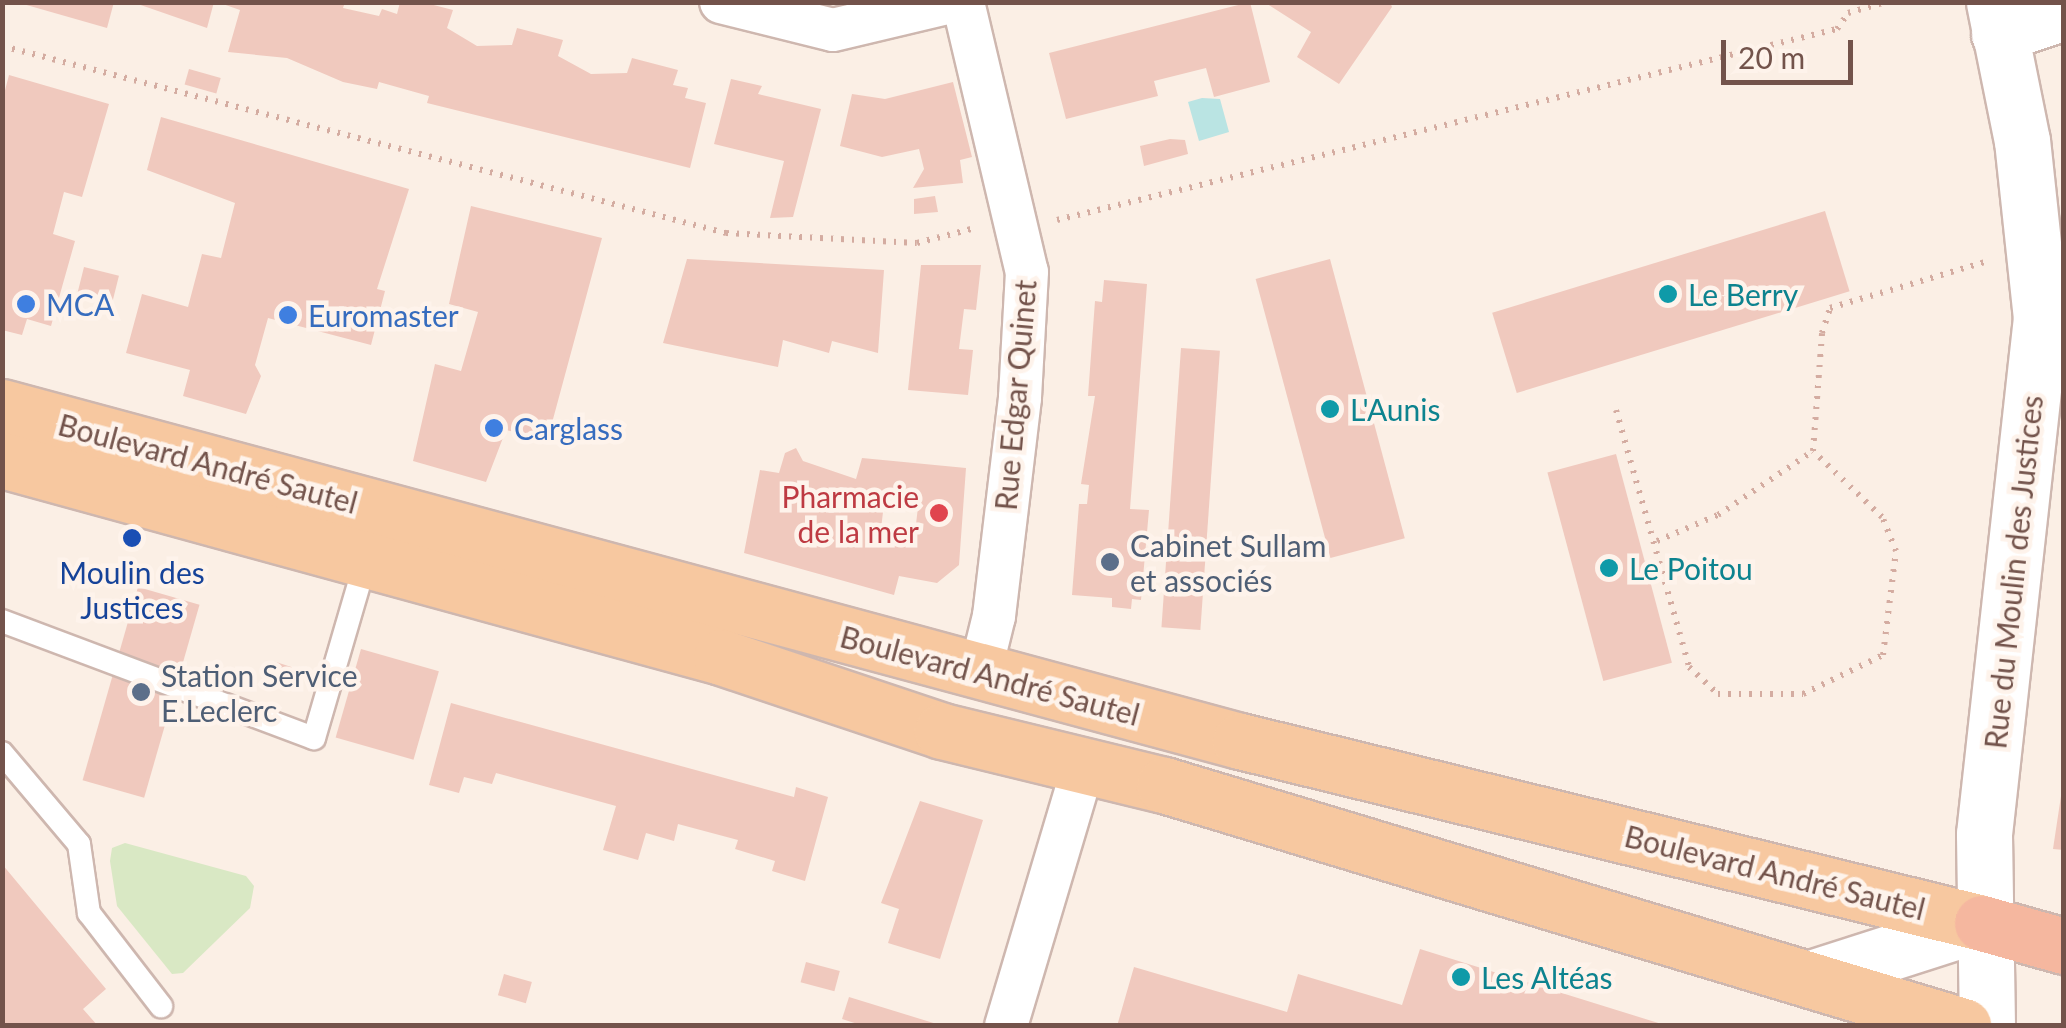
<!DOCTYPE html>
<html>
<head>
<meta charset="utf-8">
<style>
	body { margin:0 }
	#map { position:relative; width:2066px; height:1028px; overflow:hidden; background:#fbefe5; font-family:Lato,sans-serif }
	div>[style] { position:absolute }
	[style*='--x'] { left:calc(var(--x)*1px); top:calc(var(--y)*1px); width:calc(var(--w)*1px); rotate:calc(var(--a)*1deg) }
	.green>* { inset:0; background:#d9e8c4 }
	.water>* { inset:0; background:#bae4e3 }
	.building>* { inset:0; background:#f0c9be; transform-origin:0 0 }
	.path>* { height:6px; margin-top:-3px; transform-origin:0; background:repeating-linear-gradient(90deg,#d4aca1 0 2.5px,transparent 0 10.5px) }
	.roads { filter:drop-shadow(2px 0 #ceb7af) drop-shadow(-2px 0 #ceb7af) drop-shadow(0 2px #ceb7af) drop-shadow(0 -2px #ceb7af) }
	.service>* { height:22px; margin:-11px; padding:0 11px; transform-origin:11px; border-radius:11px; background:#fff }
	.minor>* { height:42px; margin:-21px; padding:0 21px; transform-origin:21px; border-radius:21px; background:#fff }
	.tertiary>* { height:55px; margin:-27.5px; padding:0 27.5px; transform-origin:27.5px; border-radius:27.5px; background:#fff }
	.primary>* { height:55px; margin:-27.5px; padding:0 27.5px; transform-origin:27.5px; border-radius:27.5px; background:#f7c8a0 }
	.trunk>* { height:55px; margin:-27.5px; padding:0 27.5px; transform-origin:27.5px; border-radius:27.5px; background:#f5b79f }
	.dots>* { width:28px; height:28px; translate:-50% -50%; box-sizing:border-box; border:5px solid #fef3eb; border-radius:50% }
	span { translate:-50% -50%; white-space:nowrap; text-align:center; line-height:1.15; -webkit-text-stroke:9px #fef3eb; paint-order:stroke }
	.culture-label { font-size:30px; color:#0d838f }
	.left { translate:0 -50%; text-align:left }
	.shop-label { font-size:30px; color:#366cbe }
	.street-label { font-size:30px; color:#73534b }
	.health-label { font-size:30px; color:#be3a42 }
	.right { translate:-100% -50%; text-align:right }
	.service-label { font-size:30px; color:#4e5e75 }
	.transit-label { font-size:30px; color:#164399 }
	.frame { position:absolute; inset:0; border:5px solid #73534b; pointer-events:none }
	.scale { position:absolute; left:1721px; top:40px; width:132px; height:45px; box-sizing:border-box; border:5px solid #73534b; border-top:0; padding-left:12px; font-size:30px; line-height:35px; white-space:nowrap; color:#73534b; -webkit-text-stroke:8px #fef3eb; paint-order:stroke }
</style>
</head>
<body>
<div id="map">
	<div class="green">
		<div style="clip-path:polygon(125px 843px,246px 876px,254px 886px,250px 908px,183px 973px,172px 974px,117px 906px,110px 861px,112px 848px)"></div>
	</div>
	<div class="water">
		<div style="clip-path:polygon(1202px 98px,1220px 99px,1229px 132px,1199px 141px,1188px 102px)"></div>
	</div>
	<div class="building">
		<div style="clip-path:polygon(16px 2px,114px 2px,107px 28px)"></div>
		<div style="clip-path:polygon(132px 2px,214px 2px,207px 28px)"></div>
		<div style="clip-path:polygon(217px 2px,345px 2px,343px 8px,379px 16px,382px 9px,397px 14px,400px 2px,422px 2px,453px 10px,447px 28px,477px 46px,512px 45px,517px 28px,563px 40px,558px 56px,591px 74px,627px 73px,632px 58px,678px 70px,673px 85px,688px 88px,685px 98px,706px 103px,690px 168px,427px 103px,429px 96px,379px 82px,377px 89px,343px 82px,287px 58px,228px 52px,240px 10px)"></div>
		<div style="clip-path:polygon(1250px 2px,1270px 82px,1214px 97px,1206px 68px,1154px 81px,1158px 96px,1066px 119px,1049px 53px)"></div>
		<div style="clip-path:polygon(1264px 2px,1390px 2px,1392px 7px,1339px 84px,1297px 57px,1311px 32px)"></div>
		<div style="left:189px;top:69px;width:33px;height:16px;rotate:16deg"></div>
		<div style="clip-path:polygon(9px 75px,109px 104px,82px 197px,64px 192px,53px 234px,75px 241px,51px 326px,27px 319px,22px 335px,2px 330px,2px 102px)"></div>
		<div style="clip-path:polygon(731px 79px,762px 86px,758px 94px,821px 109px,793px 217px,770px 218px,784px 161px,714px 144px)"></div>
		<div style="clip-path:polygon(953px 82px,972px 157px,960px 160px,963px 183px,913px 188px,924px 169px,919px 149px,882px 157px,840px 146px,852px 94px,885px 99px)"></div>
		<div style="clip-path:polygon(161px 117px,409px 189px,377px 289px,385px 291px,371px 345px,268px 318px,255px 365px,261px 376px,246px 414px,183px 396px,190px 370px,126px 353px,142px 294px,188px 307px,202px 254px,221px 258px,235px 203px,147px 170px)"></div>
		<div style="clip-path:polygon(1170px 139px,1185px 140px,1188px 154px,1144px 166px,1140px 146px)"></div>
		<div style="clip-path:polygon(935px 196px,938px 212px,914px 214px,914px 199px)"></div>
		<div style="clip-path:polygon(471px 206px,602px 238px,549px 434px,541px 438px,506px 430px,486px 482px,413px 461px,435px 364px,461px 371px,478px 312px,449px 304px)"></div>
		<div style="left:1825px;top:211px;width:84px;height:348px;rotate:73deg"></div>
		<div style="clip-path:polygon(687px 259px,884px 270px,878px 353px,832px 341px,829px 353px,783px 340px,778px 367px,663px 343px)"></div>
		<div style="left:1330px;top:259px;width:289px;height:77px;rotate:75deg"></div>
		<div style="clip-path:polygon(921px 265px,981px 265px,976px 310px,964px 309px,959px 349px,973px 350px,968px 395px,908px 390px)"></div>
		<div style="left:84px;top:267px;width:36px;height:27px;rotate:14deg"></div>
		<div style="clip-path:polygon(1104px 280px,1147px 284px,1130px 509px,1149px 510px,1141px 600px,1132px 599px,1131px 609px,1112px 607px,1112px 598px,1072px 595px,1079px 504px,1087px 504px,1089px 485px,1081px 484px,1095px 396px,1088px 396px,1095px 301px,1102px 302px)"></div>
		<div style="left:1181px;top:348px;width:39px;height:280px;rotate:4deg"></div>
		<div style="clip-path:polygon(evenodd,796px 448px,803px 461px,856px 479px,862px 458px,966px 468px,959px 565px,937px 583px,899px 576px,894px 595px,744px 553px,760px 470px,779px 473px,785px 453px,796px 448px,885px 495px,919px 498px,915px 533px,881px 529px,885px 495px)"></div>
		<div style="left:1616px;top:454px;width:216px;height:71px;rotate:75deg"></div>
		<div style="left:138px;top:587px;width:64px;height:201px;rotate:16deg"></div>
		<div style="left:361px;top:649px;width:81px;height:92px;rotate:16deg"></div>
		<div style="left:273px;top:661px;width:20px;height:12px;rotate:18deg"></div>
		<div style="clip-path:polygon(451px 703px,794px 797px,796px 787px,828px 797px,805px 881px,772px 871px,775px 861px,735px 849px,738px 840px,678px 824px,674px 841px,646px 833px,638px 860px,603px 850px,616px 806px,496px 773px,492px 784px,464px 777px,459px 793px,429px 785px)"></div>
		<div style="clip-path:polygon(2061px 796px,2064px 796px,2064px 850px,2053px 849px)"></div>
		<div style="clip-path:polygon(920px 801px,983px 820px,940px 959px,888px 943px,899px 909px,881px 903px)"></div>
		<div style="clip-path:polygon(2px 864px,106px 989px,83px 1009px,98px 1026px,2px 1026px)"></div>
		<div style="clip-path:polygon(1420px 949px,1668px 1026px,1117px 1026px,1134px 967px,1287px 1012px,1298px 974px,1402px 1005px)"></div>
		<div style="left:806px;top:962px;width:35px;height:21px;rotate:15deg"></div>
		<div style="left:504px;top:974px;width:29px;height:22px;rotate:16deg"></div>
		<div style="clip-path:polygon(849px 997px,940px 1025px,940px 1026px,864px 1026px,842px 1019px)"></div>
	</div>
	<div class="path">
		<div style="--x:2;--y:46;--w:748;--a:14.48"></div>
		<div style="--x:726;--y:233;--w:191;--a:3"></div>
		<div style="--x:917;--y:243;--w:60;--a:-14.5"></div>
		<div style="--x:1057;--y:220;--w:803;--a:-13.76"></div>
		<div style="--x:1837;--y:29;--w:19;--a:-55"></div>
		<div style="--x:1848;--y:13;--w:40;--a:-16"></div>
		<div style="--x:1616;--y:410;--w:267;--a:74.1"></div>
		<div style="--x:1689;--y:667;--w:40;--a:43"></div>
		<div style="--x:1718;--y:694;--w:85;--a:0"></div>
		<div style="--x:1803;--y:694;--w:89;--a:-26"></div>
		<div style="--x:1883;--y:655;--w:105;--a:-82.9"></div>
		<div style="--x:1896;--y:551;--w:37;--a:-112"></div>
		<div style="--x:1882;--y:517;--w:95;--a:-136.3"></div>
		<div style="--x:1813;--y:451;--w:118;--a:-85.6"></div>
		<div style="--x:1822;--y:333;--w:26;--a:-72"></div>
		<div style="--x:1830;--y:308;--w:162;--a:-16.5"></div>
		<div style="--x:1657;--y:541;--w:66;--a:-23.1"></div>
		<div style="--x:1718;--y:515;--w:115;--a:-34"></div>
	</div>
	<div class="roads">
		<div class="service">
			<div style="--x:2;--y:621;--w:333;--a:20.6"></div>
			<div style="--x:314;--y:738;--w:185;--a:-73.7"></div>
			<div style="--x:2;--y:753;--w:119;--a:49.8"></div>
			<div style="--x:79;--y:844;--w:70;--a:81.8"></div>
			<div style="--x:89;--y:913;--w:118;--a:52.3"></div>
		</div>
		<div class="minor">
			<div style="--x:721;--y:2;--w:115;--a:14"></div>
			<div style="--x:833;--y:30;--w:121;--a:-13.3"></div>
			<div style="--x:963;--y:2;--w:277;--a:76.7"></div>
			<div style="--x:1027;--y:272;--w:126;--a:93.2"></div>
			<div style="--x:1020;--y:398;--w:220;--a:96.8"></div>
			<div style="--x:994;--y:616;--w:59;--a:103.8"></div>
			<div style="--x:1006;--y:1026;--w:270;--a:-73.4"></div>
		</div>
		<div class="tertiary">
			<div style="--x:1999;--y:34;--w:69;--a:-18.7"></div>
			<div style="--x:1811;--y:978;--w:180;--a:-17.8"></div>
			<div style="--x:1987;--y:1026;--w:192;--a:-90.9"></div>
			<div style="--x:1984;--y:834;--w:519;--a:-83.7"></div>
			<div style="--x:2041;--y:318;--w:178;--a:-96.1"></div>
			<div style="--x:2022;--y:141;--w:142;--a:-101.4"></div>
		</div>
		<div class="primary">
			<div style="--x:2;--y:407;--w:1282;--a:15.1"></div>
			<div style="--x:1240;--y:741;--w:764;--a:13.78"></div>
			<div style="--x:2;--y:460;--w:745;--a:15.32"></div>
			<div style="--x:721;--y:657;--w:233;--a:18.5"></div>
			<div style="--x:942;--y:731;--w:228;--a:13.7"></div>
			<div style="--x:1164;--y:785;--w:835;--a:16.78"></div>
		</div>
		<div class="trunk">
			<div style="--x:1982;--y:923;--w:85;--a:15.7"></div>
		</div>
	</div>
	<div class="dots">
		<div style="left:1668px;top:294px;background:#0f9aa8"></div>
		<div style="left:26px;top:304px;background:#3f7fe0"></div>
		<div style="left:288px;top:315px;background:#3f7fe0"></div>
		<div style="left:1330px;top:409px;background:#0f9aa8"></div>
		<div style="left:494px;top:428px;background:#3f7fe0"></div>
		<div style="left:939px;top:513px;background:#e0444e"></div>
		<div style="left:132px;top:538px;background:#1a4fb4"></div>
		<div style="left:1110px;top:562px;background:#5c6f8a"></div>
		<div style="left:1609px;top:568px;background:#0f9aa8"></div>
		<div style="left:141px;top:692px;background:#5c6f8a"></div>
		<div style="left:1461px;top:977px;background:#0f9aa8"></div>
	</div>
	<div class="culture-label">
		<span class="left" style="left:1688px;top:294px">Le Berry</span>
		<span class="left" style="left:1350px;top:409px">L'Aunis</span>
		<span class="left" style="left:1629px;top:568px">Le Poitou</span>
		<span class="left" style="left:1481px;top:977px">Les Altéas</span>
	</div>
	<div class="shop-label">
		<span class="left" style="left:46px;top:304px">MCA</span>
		<span class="left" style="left:308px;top:315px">Euromaster</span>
		<span class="left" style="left:514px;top:428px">Carglass</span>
	</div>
	<div class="street-label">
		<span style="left:1015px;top:395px;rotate:-85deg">Rue Edgar Quinet</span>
		<span style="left:208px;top:463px;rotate:15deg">Boulevard André Sautel</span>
		<span style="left:2013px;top:572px;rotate:-84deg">Rue du Moulin des Justices</span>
		<span style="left:990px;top:675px;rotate:15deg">Boulevard André Sautel</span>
		<span style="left:1775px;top:872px;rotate:14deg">Boulevard André Sautel</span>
	</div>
	<div class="health-label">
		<span class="right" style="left:919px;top:513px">Pharmacie<br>de la mer</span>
	</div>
	<div class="service-label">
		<span class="left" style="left:1130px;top:562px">Cabinet Sullam<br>et associés</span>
		<span class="left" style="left:161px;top:692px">Station Service<br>E.Leclerc</span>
	</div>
	<div class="transit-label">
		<span style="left:132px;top:589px">Moulin des<br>Justices</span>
	</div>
	<div class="frame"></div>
	<div class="scale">20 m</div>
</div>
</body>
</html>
